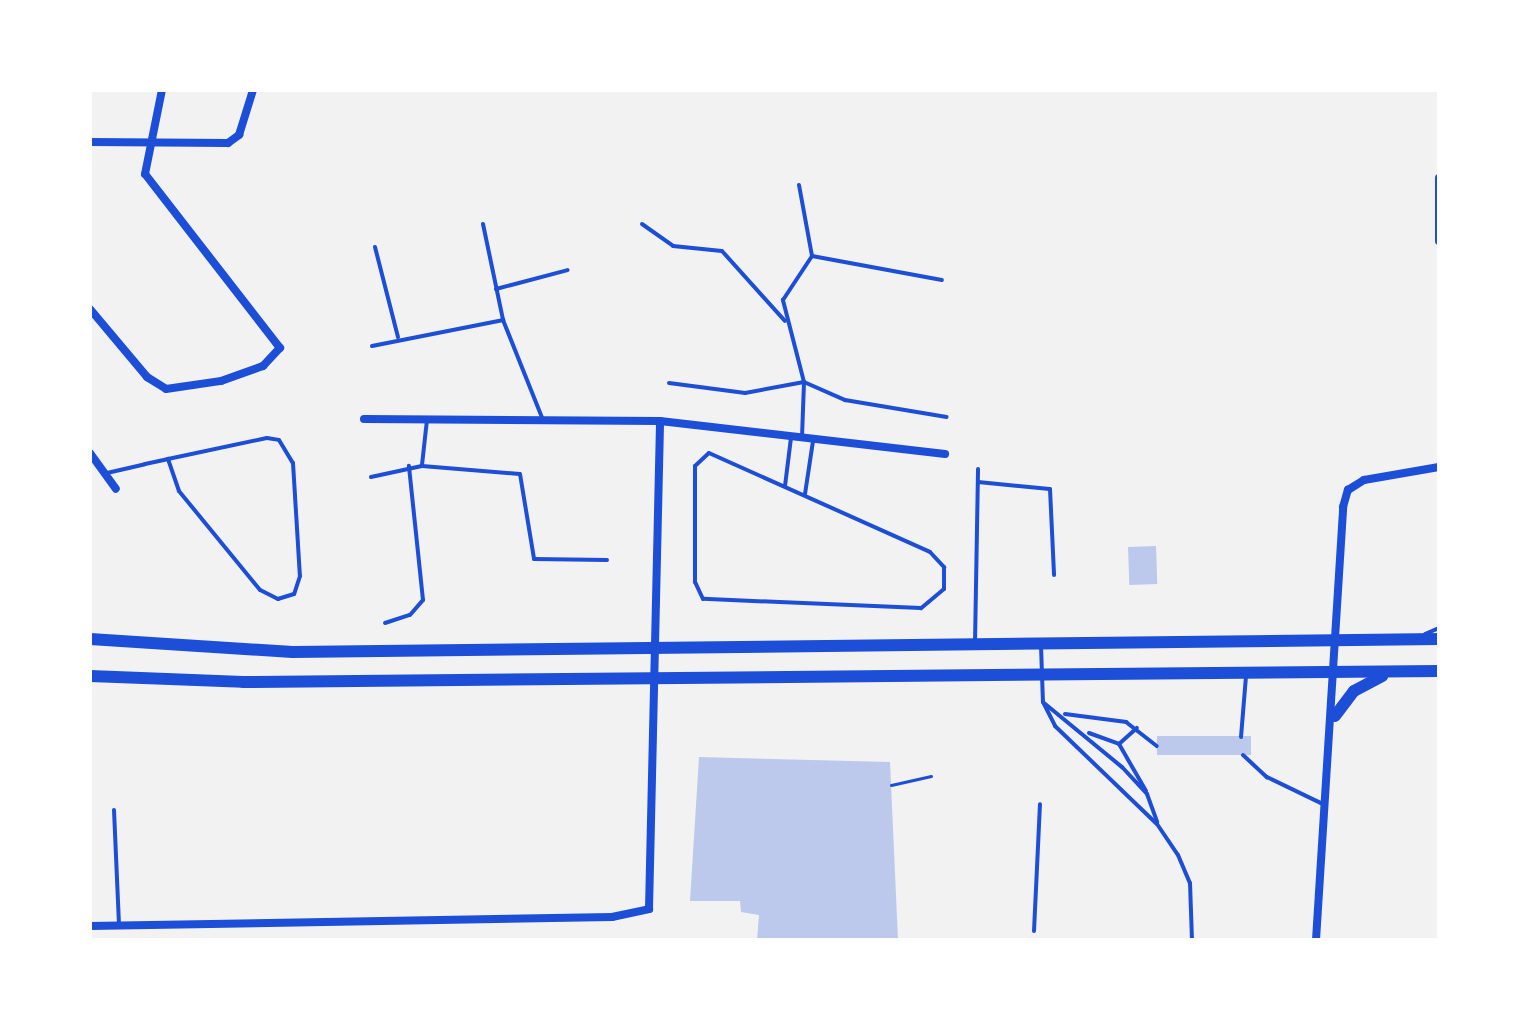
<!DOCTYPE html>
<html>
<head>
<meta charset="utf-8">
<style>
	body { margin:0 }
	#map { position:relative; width:1529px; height:1030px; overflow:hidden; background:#f2f2f2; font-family:"Fira Sans Condensed",sans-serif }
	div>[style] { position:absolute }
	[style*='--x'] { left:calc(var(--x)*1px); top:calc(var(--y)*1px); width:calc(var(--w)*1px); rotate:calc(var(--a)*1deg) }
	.building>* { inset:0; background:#bdc9ec; transform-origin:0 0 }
	.path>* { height:3px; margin:-1.5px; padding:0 1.5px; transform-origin:1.5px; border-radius:1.5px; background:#1d4ed8 }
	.service>* { height:4px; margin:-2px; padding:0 2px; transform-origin:2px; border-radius:2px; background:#1d4ed8 }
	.minor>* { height:8px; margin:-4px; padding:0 4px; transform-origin:4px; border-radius:4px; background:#1d4ed8 }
	.secondary>* { height:12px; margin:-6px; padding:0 6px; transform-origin:6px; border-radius:6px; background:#1d4ed8 }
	span { translate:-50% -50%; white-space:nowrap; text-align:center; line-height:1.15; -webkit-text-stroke:8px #fff; paint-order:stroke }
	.frame { position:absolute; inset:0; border:92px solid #fff; pointer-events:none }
</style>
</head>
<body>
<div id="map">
	<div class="building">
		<div style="left:1156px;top:546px;width:38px;height:28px;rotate:88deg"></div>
		<div style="left:1251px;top:736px;width:19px;height:94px;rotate:90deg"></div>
		<div style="clip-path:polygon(699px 757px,890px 762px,898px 940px,757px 940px,759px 915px,741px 912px,740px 901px,690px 901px)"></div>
	</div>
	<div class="path">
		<div style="--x:891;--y:785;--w:41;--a:-12.7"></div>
	</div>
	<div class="service">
		<div style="--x:799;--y:185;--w:72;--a:79.6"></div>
		<div style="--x:812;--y:256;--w:132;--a:10.5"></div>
		<div style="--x:483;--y:224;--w:98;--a:78.2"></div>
		<div style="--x:503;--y:320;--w:108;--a:68.2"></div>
		<div style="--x:642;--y:224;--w:38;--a:35"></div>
		<div style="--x:673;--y:246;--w:49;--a:5.8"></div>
		<div style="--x:722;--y:251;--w:94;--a:48"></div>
		<div style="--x:375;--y:247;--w:93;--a:75.7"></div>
		<div style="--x:496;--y:289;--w:74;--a:-14.8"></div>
		<div style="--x:372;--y:346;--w:134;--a:-11.2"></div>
		<div style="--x:669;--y:383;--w:77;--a:7.5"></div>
		<div style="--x:745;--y:393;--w:60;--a:-10.6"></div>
		<div style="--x:804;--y:382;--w:45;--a:23.7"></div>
		<div style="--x:845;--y:400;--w:103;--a:9.5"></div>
		<div style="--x:802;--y:437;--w:55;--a:-87.9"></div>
		<div style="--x:804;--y:382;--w:85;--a:-104.4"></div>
		<div style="--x:783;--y:300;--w:53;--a:-56.6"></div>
		<div style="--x:709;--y:453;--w:242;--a:24.1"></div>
		<div style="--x:930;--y:552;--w:21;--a:47"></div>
		<div style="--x:944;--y:567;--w:22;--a:90"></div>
		<div style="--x:944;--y:589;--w:30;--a:140"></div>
		<div style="--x:921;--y:608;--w:218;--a:-177.6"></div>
		<div style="--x:703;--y:599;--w:19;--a:-115"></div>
		<div style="--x:695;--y:582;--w:116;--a:-90"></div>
		<div style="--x:695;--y:466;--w:19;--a:-43"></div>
		<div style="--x:422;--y:465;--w:45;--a:-83.7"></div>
		<div style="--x:107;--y:473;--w:39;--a:-13"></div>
		<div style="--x:145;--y:464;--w:24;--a:-12"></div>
		<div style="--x:168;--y:459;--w:101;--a:-12"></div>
		<div style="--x:267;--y:438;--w:12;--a:9"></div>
		<div style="--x:279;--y:440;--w:27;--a:59"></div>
		<div style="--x:293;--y:463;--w:113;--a:86.5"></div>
		<div style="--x:300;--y:576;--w:19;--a:108"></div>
		<div style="--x:294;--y:594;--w:17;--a:163"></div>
		<div style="--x:278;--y:599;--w:20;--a:-153"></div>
		<div style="--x:260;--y:590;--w:128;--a:-129.3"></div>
		<div style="--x:179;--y:491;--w:34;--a:-109"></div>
		<div style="--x:371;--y:477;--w:52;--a:-12.2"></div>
		<div style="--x:422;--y:466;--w:98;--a:4.7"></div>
		<div style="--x:520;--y:474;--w:86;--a:80.6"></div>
		<div style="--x:534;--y:559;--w:73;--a:0.8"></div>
		<div style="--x:978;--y:482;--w:72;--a:5.6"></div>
		<div style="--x:1050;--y:489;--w:86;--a:87.3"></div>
		<div style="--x:785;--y:486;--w:48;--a:-82.9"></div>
		<div style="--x:805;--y:494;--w:54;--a:-81.4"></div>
		<div style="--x:385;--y:623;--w:26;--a:-18"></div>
		<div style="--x:410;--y:615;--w:20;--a:-49"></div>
		<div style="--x:423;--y:600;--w:135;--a:-96"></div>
		<div style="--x:1425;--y:634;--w:15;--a:-23"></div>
		<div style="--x:975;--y:643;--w:174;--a:-89"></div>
		<div style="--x:1041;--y:646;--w:56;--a:88"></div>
		<div style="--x:1043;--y:702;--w:27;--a:63"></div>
		<div style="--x:1055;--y:726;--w:141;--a:43.9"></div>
		<div style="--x:1157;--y:824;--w:37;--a:56"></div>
		<div style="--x:1178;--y:855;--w:30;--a:67"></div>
		<div style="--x:1190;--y:883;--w:57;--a:88"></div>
		<div style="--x:1044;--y:703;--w:101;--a:39.4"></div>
		<div style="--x:1122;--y:767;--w:37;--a:47"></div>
		<div style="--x:1147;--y:794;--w:30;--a:70"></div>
		<div style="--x:1065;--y:714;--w:62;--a:7.5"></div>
		<div style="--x:1126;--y:722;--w:39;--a:38"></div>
		<div style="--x:1089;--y:733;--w:32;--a:20"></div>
		<div style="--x:1119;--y:744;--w:54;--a:60.1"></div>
		<div style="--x:1241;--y:737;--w:61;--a:-85.3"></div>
		<div style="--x:1119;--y:744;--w:24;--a:-42"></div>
		<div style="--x:1243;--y:755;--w:33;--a:43"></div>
		<div style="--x:1267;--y:777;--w:64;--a:25.8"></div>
		<div style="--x:114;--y:810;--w:113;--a:87.5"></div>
		<div style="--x:1034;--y:931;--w:127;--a:-87.3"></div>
	</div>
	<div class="minor">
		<div style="--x:90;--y:142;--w:138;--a:0.4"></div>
		<div style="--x:228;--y:143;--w:14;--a:-36"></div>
		<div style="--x:239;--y:135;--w:47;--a:-72.7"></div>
		<div style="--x:1439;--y:178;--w:63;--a:90"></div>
		<div style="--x:90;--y:309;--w:89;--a:50"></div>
		<div style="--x:147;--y:377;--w:22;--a:32"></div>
		<div style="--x:166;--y:389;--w:56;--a:-8.3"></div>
		<div style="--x:221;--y:381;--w:45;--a:-19.7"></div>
		<div style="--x:263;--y:366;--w:25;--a:-47"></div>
		<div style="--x:280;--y:348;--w:220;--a:-127.8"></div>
		<div style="--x:145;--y:174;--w:86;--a:-78.6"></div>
		<div style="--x:364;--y:419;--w:296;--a:0.4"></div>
		<div style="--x:660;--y:421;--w:287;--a:6.6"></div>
		<div style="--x:90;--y:453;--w:44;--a:54.2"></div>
		<div style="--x:90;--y:926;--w:522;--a:-0.99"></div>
		<div style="--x:612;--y:917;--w:38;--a:-12"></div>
		<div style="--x:649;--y:909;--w:488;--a:-88.7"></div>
		<div style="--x:1316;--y:940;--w:434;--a:-86.4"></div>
		<div style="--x:1343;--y:507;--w:18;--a:-74"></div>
		<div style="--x:1348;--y:490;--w:19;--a:-32"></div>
		<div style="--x:1364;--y:480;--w:76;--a:-9.8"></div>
	</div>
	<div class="secondary">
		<div style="--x:90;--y:639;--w:203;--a:3.7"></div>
		<div style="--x:293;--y:652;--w:1146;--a:-0.65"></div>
		<div style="--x:90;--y:676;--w:153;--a:2.2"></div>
		<div style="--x:243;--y:682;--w:1196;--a:-0.53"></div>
		<div style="--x:1335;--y:716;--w:31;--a:-53"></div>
		<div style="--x:1354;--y:691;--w:32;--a:-28"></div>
	</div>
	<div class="frame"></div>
</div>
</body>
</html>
